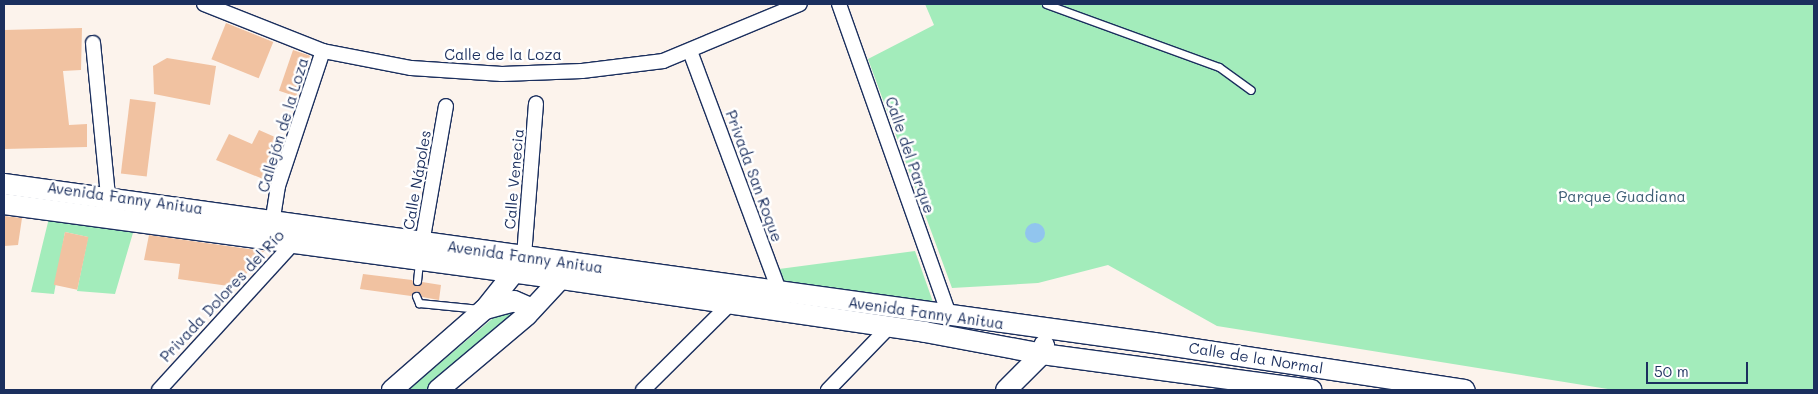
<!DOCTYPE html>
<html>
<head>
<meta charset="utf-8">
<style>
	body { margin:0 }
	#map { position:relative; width:1818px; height:394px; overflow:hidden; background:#fcf3ec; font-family:Mali,sans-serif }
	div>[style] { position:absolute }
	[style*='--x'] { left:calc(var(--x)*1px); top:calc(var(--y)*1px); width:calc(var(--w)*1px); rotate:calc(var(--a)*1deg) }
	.green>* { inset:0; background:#a3ecbb }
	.water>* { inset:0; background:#91c5ee }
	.round { border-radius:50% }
	.building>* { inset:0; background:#f1c2a1; transform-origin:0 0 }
	.roads { filter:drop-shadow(1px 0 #1b2f5e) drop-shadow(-1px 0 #1b2f5e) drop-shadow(0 1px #1b2f5e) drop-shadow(0 -1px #1b2f5e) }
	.lane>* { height:7px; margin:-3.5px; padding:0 3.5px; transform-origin:3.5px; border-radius:3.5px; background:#fff }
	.street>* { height:14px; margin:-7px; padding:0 7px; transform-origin:7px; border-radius:7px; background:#fff }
	.secondary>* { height:20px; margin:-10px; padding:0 10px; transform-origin:10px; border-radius:10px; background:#fff }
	span { translate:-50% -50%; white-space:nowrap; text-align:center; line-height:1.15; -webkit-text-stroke:5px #fff; paint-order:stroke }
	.street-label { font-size:15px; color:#1b2f5e }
	.park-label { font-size:15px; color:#3d5e75 }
	.frame { position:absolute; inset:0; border:5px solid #1b2f5e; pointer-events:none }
	.scale { position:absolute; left:1646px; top:362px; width:102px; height:22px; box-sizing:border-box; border:2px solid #1b2f5e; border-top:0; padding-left:6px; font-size:15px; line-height:18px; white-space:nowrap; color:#1b2f5e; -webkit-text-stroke:4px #fff; paint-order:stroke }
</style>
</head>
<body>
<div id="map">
	<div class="green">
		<div style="clip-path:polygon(925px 4px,1814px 4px,1814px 390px,1614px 390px,1217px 326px,1108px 265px,1038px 283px,952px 288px,868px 59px,934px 25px)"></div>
		<div style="clip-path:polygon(49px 218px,135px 226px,115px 294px,77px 291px,88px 237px,65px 232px,54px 294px,31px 292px)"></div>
		<div style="clip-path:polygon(915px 251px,933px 302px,786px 289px,779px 269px)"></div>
		<div style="clip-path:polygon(511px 309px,515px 314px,432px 390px,408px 390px,492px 319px)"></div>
	</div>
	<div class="water">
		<div class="round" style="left:1025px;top:223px;width:20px;height:20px"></div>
	</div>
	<div class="building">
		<div style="left:226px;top:23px;width:51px;height:39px;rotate:22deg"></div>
		<div style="clip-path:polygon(82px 28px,81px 70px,63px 71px,69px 125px,87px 124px,87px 147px,4px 149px,4px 30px)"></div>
		<div style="left:293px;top:50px;width:18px;height:43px;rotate:19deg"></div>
		<div style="clip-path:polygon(167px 58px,216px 66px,210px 105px,154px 94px,153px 66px)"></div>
		<div style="left:130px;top:99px;width:26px;height:75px;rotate:7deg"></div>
		<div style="clip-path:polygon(259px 130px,284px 141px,268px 181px,216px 160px,229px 134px,252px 144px)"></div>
		<div style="clip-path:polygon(4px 216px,22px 218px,18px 245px,4px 246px)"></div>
		<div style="left:65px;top:232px;width:24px;height:54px;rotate:12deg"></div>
		<div style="clip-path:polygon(149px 235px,264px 251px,236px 287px,178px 279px,180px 264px,144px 260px)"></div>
		<div style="clip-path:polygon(363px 274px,412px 280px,416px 286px,422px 282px,441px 285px,439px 300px,422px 297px,417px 291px,411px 296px,360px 289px)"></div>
	</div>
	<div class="roads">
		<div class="lane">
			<div style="--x:1046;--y:4;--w:184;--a:20"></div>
			<div style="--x:1219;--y:67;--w:39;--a:36"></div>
			<div style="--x:417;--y:281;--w:19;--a:-84"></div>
			<div style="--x:416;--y:296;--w:8;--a:67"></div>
			<div style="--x:419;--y:303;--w:61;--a:5.6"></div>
		</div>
		<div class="street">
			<div style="--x:204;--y:4;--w:128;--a:21.6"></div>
			<div style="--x:323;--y:51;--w:90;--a:10.9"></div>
			<div style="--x:411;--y:68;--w:91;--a:3.8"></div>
			<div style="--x:502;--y:74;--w:80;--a:-2.1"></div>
			<div style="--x:582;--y:71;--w:82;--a:-7"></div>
			<div style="--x:663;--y:61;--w:148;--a:-22.6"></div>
			<div style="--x:839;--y:4;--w:332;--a:70.5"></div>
			<div style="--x:93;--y:43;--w:163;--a:84.4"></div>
			<div style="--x:690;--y:51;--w:264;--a:69.6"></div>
			<div style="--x:271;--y:230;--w:45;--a:-81"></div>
			<div style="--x:278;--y:186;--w:142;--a:-71.6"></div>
			<div style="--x:421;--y:249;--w:145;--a:-80.1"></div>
			<div style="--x:524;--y:256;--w:153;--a:-85.5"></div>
			<div style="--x:159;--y:390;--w:203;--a:-47.6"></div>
			<div style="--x:643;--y:390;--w:122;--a:-44.7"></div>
			<div style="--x:828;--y:390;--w:86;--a:-45.9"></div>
		</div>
		<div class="secondary">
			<div style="--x:4;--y:184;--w:1161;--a:7.87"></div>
			<div style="--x:1154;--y:343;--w:314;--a:8.6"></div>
			<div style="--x:4;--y:204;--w:563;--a:7.66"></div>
			<div style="--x:562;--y:279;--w:367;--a:8.3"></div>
			<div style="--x:925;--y:332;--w:119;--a:10.6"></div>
			<div style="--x:1042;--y:354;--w:272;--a:7.6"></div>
			<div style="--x:485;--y:309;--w:30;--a:-15"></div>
			<div style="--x:514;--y:301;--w:15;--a:23"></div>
			<div style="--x:392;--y:390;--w:123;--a:-41.1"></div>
			<div style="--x:485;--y:309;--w:56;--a:-51.5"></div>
			<div style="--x:438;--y:390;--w:116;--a:-40.1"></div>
			<div style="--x:527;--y:315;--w:59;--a:-47.1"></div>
			<div style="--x:1006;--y:390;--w:51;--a:-45"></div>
			<div style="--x:1042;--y:354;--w:9;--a:-77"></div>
		</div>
	</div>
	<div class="street-label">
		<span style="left:503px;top:55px">Calle de la Loza</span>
		<span style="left:283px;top:125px;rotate:-73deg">Callejón de la Loza</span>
		<span style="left:910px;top:155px;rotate:71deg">Calle del Parque</span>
		<span style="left:754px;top:176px;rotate:70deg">Privada San Roque</span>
		<span style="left:514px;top:179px;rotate:-85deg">Calle Venecia</span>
		<span style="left:417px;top:180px;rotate:-80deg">Calle Nápoles</span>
		<span style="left:125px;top:198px;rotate:8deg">Avenida Fanny Anitua</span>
		<span style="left:525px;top:257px;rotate:8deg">Avenida Fanny Anitua</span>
		<span style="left:222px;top:296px;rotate:-47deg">Privada Dolores del Río</span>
		<span style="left:926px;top:313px;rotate:8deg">Avenida Fanny Anitua</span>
		<span style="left:1256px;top:358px;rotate:9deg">Calle de la Normal</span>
	</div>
	<div class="park-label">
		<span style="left:1622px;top:197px">Parque Guadiana</span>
	</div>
	<div class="frame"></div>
	<div class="scale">50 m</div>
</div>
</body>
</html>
